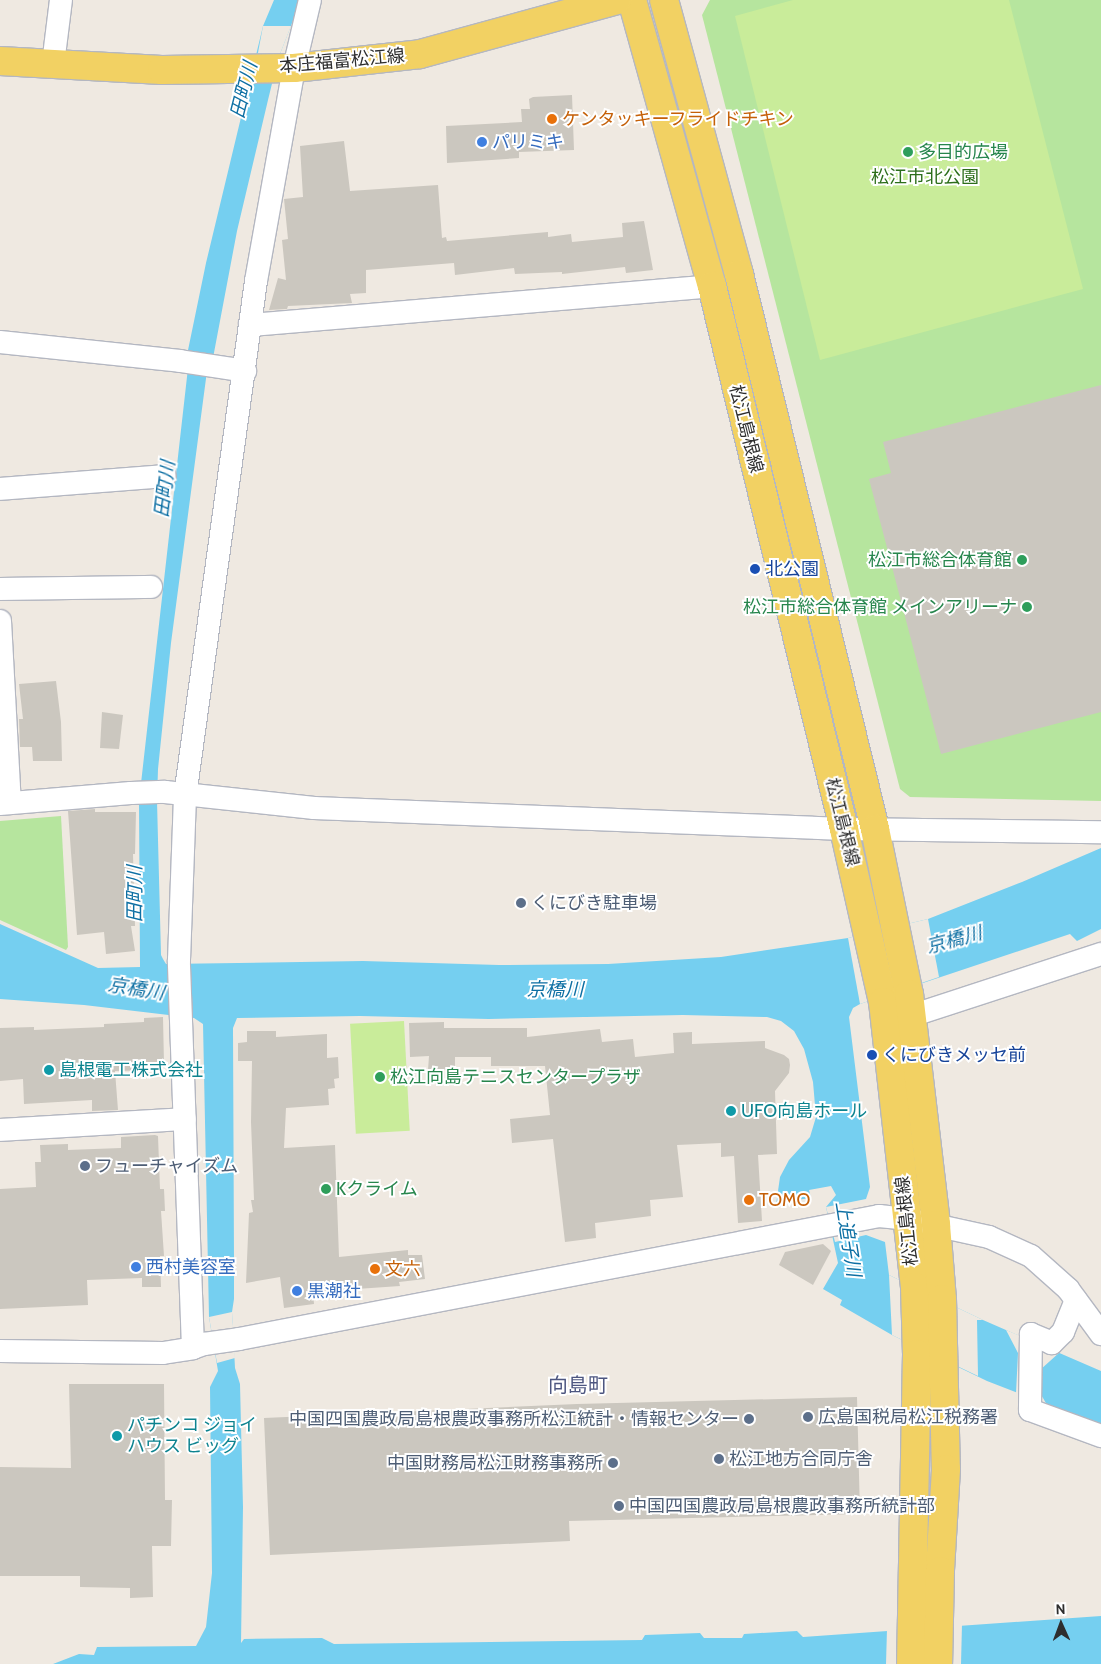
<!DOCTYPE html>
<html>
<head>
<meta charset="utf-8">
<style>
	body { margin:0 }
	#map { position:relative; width:1101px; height:1664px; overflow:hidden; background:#efe9e1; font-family:Cabin,"Noto Sans JP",sans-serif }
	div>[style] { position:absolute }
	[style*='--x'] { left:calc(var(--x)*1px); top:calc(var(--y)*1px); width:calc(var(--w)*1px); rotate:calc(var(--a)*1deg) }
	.green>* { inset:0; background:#b6e59e }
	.pitch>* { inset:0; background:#c9ec9a; transform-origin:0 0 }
	.water>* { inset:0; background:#75cff0 }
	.pier>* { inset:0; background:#efe9e1 }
	.building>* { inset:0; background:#cbc7bf }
	.roads { filter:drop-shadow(1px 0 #b4b7c1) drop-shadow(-1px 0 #b4b7c1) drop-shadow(0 1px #b4b7c1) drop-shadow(0 -1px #b4b7c1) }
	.minor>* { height:22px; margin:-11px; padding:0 11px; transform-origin:11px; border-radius:11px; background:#fff }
	.major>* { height:28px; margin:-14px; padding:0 14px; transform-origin:14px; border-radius:14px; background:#f2d163 }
	.dots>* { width:14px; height:14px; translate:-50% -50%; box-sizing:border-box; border:2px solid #fff; border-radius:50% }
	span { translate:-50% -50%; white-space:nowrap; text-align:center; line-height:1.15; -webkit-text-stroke:4px #fff; paint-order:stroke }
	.street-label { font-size:18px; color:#2e2e2e }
	.food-label { font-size:18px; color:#c56008 }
	.left { translate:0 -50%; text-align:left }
	.shop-label { font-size:18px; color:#366cbe }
	.leisure-label { font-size:18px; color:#27864d }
	.right { translate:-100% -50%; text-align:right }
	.park-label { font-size:18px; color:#2c6e1b }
	.transit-label { font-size:18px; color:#164399 }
	.service-label { font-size:18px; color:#4e5e75 }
	.culture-label { font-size:18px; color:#0d838f }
	.water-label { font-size:19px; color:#0d6fa3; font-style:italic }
	.quarter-label { font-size:20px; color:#4d5680 }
	.north { position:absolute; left:1036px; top:1599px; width:50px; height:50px; -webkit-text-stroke:4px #fff; paint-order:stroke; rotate:358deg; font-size:14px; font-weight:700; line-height:20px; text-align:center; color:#2e2e2e }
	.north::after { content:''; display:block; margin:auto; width:18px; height:22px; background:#2e2e2e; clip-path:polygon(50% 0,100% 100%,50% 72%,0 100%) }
</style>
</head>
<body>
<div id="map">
	<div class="green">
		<div style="clip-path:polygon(710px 0,1101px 0,1101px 801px,910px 797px,900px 789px,702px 15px)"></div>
		<div style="clip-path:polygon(61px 816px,68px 947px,66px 950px,0 920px,0 821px)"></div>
	</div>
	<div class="pitch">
		<div style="clip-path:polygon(793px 0,1009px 0,1083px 289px,820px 360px,735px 16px)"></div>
		<div style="left:404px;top:1021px;width:110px;height:54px;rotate:87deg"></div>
	</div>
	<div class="water">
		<div style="clip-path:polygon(274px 0,301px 0,278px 59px,268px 100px,237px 231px,213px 358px,207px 371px,171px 643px,158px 769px,157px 801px,161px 955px,163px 959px,166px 964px,363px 961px,499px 965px,608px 964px,721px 957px,848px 938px,928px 919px,1022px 882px,1101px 848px,1101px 929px,1077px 941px,1070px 934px,860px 1004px,853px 1008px,849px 1017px,870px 1187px,866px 1199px,866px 1235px,885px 1242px,889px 1275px,983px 1320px,1101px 1371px,1101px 1425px,987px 1381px,892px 1335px,840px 1305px,842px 1300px,823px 1289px,838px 1263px,826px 1207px,836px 1195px,831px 1186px,809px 1190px,811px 1198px,796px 1200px,795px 1193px,790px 1194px,791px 1201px,776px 1205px,780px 1177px,789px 1160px,810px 1137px,816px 1117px,813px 1082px,804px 1049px,794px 1031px,781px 1021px,767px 1017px,683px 1015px,489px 1019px,360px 1016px,237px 1018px,233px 1028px,234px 1260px,234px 1299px,232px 1312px,235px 1368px,240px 1384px,243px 1507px,241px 1643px,244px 1639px,322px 1638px,334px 1644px,642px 1640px,645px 1635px,700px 1633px,704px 1638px,742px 1638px,744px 1634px,797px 1631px,803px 1637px,1101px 1616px,1101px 1664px,53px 1664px,79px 1654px,94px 1655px,97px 1647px,196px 1646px,206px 1627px,212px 1573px,210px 1387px,218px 1371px,209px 1317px,203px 1024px,194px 1018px,84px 1005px,0 999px,0 924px,98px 968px,140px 967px,139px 801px,188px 368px,187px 355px,206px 263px,263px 26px)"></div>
	</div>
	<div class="pier">
		<div style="clip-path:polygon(263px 26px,291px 26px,278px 59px,257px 58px)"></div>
		<div style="clip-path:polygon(928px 919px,939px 977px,860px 1004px,848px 938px)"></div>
		<div style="clip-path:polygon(866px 1199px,866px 1235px,835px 1242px,826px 1207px)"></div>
		<div style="clip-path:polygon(889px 1275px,983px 1320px,977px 1320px,978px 1376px,892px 1335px)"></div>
		<div style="clip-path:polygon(232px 1312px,235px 1358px,217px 1363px,209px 1317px)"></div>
		<div style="clip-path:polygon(1006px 1330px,1060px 1352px,1040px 1370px,1039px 1391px,1047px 1405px,1016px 1393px,1018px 1353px)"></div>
		<div style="clip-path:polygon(962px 1624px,961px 1664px,886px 1664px,887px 1629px)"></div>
	</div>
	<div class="building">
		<div style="clip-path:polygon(572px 95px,574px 150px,519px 152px,519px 158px,447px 163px,446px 126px,522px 122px,521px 109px,530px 109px,529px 99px,533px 97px)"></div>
		<div style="clip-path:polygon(344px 141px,350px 191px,438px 185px,442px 238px,446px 237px,447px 241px,548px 232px,548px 237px,571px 234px,572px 242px,623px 237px,622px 223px,644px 221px,653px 270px,626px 273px,625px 267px,562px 274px,562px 272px,515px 274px,514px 268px,455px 275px,454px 263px,366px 270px,366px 293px,350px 294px,352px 303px,288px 306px,287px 309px,269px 310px,278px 278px,286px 280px,282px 240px,288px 239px,284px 199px,303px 197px,300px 146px)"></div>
		<div style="clip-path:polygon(1101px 385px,1101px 712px,941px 754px,869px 479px,891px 473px,883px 442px)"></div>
		<div style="clip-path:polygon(56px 681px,61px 722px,62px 761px,33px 761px,32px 747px,20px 747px,19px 719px,23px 719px,19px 684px)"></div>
		<div style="clip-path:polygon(102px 712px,123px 715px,119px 749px,100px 748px)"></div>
		<div style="clip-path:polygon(95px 809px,95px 812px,136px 812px,135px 854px,133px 854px,135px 926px,131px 926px,135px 951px,106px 954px,104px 932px,77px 935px,68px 811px)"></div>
		<div style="clip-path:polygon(163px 1017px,164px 1064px,156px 1064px,156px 1070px,115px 1071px,118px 1110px,92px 1111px,92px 1100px,24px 1104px,23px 1079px,0 1081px,0 1028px,34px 1027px,34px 1030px,104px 1027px,104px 1024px,144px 1022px,144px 1018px)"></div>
		<div style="clip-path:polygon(444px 1022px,444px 1028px,527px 1028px,527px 1037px,600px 1029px,602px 1042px,633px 1039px,635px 1057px,674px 1053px,673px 1033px,692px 1032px,692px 1044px,765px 1041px,765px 1048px,784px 1055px,789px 1059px,790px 1065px,789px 1073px,775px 1091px,777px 1154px,758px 1155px,762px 1221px,738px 1223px,734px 1156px,721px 1157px,721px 1143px,677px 1145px,683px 1197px,650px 1200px,651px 1216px,595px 1223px,596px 1238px,565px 1242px,553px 1139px,512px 1143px,510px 1119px,550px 1115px,545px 1066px,491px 1066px,491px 1057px,455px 1057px,455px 1070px,428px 1070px,429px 1056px,410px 1057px,409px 1023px)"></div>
		<div style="clip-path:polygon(247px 1031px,276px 1031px,276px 1037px,327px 1034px,327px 1058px,338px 1057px,339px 1078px,334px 1079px,335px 1088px,328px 1089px,329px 1105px,286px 1108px,284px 1148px,335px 1145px,339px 1257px,408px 1250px,408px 1255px,422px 1255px,425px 1279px,399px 1282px,400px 1286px,313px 1292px,314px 1304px,284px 1308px,280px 1277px,246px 1283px,249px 1213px,253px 1212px,251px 1200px,254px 1200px,251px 1122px,252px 1061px,238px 1061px,238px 1043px,247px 1042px)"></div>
		<div style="clip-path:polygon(155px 1135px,158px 1136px,160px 1189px,164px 1189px,165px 1211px,161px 1211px,164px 1256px,160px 1256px,161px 1287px,142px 1287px,142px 1278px,87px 1280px,88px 1305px,0 1309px,0 1189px,36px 1187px,35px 1162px,41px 1162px,40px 1145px,68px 1144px,68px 1150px,121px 1148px,121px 1137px)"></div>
		<div style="clip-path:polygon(823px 1244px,831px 1251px,813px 1285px,779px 1265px,785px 1252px)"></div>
		<div style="clip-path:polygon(69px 1384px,164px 1384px,165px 1500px,172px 1500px,171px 1546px,152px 1546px,153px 1597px,130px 1598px,130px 1588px,80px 1587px,80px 1576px,0 1576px,0 1467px,71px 1468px)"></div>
		<div style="clip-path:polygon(857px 1397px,860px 1514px,569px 1521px,570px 1541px,270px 1555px,264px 1418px,577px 1404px)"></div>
	</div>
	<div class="roads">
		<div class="minor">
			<div style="--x:53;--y:64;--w:64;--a:-82.9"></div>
			<div style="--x:250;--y:325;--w:464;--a:-4.8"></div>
			<div style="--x:0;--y:342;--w:181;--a:6"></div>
			<div style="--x:180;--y:361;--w:66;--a:8.7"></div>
			<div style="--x:0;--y:489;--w:165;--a:-4.5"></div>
			<div style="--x:0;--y:589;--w:151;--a:-0.8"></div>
			<div style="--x:0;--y:621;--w:182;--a:86.9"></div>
			<div style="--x:0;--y:804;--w:131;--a:-4.8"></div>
			<div style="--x:131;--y:793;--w:34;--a:-2"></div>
			<div style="--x:165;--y:792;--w:150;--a:6.1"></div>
			<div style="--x:314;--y:808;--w:530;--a:2.27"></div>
			<div style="--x:844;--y:829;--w:257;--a:0.7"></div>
			<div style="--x:911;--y:1016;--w:200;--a:-18.1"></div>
			<div style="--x:0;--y:1130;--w:185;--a:-3.4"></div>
			<div style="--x:1076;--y:1300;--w:35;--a:112"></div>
			<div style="--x:1063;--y:1332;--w:16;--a:135"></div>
			<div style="--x:1052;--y:1343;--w:23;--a:-157"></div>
			<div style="--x:1031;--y:1334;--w:76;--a:90.8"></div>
			<div style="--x:1030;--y:1410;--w:76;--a:20.1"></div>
			<div style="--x:193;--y:1348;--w:388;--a:-92.1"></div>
			<div style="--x:179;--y:960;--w:164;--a:-87.9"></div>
			<div style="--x:185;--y:796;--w:520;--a:-82.15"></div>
			<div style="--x:256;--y:281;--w:216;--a:-79.9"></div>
			<div style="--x:294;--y:68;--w:70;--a:-76.8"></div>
			<div style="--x:0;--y:1351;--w:163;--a:0.7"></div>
			<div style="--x:163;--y:1353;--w:30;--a:-9"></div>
			<div style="--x:193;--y:1348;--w:12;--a:-20"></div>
			<div style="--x:204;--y:1344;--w:35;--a:-8"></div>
			<div style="--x:239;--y:1339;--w:652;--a:-10.88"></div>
			<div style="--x:879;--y:1216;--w:28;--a:6"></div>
			<div style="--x:907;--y:1219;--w:84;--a:12.4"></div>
			<div style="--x:989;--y:1237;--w:46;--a:24.3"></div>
			<div style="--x:1031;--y:1256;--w:50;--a:41.7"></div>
			<div style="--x:1068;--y:1289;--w:56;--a:53.7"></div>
		</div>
		<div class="major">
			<div style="--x:632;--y:0;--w:297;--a:74.4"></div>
			<div style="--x:712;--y:286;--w:559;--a:76.34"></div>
			<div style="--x:844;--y:829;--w:177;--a:77.3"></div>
			<div style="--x:883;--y:1002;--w:287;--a:83.6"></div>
			<div style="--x:915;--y:1287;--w:67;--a:88.3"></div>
			<div style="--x:917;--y:1354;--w:310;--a:91.1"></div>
			<div style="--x:664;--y:0;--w:284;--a:74.7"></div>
			<div style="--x:739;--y:274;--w:571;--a:76.23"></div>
			<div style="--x:875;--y:829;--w:168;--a:78.4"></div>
			<div style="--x:909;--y:994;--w:233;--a:83.3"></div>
			<div style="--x:936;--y:1225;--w:74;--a:85.4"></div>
			<div style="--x:942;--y:1299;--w:170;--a:88.7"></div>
			<div style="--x:946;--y:1469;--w:102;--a:93.4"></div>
			<div style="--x:940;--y:1571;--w:93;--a:91.2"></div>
			<div style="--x:0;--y:61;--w:162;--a:3.2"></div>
			<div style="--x:162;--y:70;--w:132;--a:-0.9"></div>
			<div style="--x:294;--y:68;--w:127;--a:-6.3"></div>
			<div style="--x:420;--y:54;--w:204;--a:-15.3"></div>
		</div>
	</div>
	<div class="dots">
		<div style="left:552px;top:119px;background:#e8710a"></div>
		<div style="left:482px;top:142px;background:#3f7fe0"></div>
		<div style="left:908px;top:152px;background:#2e9e5b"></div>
		<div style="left:1022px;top:560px;background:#2e9e5b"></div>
		<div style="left:755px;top:569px;background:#1a4fb4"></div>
		<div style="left:1027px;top:607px;background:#2e9e5b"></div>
		<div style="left:521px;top:903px;background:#5c6f8a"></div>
		<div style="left:872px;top:1055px;background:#1a4fb4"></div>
		<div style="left:49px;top:1070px;background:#0f9aa8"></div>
		<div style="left:380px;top:1077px;background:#2e9e5b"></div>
		<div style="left:731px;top:1111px;background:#0f9aa8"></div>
		<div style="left:85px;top:1166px;background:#5c6f8a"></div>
		<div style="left:326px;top:1189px;background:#2e9e5b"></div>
		<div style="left:749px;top:1200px;background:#e8710a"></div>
		<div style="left:136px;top:1267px;background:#3f7fe0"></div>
		<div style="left:375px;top:1269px;background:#e8710a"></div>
		<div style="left:297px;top:1291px;background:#3f7fe0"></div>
		<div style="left:808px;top:1417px;background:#5c6f8a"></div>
		<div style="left:749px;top:1419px;background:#5c6f8a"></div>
		<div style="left:117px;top:1436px;background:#0f9aa8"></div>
		<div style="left:719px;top:1459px;background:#5c6f8a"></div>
		<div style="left:613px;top:1463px;background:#5c6f8a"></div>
		<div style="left:619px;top:1506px;background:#5c6f8a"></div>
	</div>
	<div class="street-label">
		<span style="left:342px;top:61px;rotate:-5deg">本庄福富松江線</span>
		<span style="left:746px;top:429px;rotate:76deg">松江島根線</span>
		<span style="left:842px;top:822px;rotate:76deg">松江島根線</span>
		<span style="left:907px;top:1221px;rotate:-96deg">松江島根線</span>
	</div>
	<div class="food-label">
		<span class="left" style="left:562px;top:119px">ケンタッキーフライドチキン</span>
		<span class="left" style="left:759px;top:1200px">TOMO</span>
		<span class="left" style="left:385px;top:1269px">文六</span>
	</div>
	<div class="shop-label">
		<span class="left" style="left:492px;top:142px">パリミキ</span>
		<span class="left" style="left:146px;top:1267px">西村美容室</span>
		<span class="left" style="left:307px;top:1291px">黒潮社</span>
	</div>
	<div class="leisure-label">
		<span class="left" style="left:918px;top:152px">多目的広場</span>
		<span class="right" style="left:1012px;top:560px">松江市総合体育館</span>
		<span class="right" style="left:1017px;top:607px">松江市総合体育館 メインアリーナ</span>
		<span class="left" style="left:390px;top:1077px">松江向島テニスセンタープラザ</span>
		<span class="left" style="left:336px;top:1189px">Kクライム</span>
	</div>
	<div class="park-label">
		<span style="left:925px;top:177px">松江市北公園</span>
	</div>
	<div class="transit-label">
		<span class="left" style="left:765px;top:569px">北公園</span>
		<span class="left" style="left:882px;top:1055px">くにびきメッセ前</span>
	</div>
	<div class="service-label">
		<span class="left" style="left:531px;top:903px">くにびき駐車場</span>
		<span class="left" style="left:95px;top:1166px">フューチャイズム</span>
		<span class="left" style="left:818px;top:1417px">広島国税局松江税務署</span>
		<span class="right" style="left:739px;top:1419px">中国四国農政局島根農政事務所松江統計・情報センター</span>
		<span class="left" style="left:729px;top:1459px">松江地方合同庁舎</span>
		<span class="right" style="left:603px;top:1463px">中国財務局松江財務事務所</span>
		<span class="left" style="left:629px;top:1506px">中国四国農政局島根農政事務所統計部</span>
	</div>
	<div class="culture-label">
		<span class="left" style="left:59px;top:1070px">島根電工株式会社</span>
		<span class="left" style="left:741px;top:1111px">UFO向島ホール</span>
		<span class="left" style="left:127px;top:1436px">パチンコ ジョイ<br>ハウス ビッグ</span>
	</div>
	<div class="water-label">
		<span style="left:244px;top:90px;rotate:-76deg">田町川</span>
		<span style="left:165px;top:489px;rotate:-83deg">田町川</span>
		<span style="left:135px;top:894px;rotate:-90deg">田町川</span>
		<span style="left:954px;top:940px;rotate:-15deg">京橋川</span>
		<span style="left:136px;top:989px;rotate:9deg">京橋川</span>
		<span style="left:555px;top:990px">京橋川</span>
		<span style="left:848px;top:1239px;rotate:81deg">上追子川</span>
	</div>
	<div class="quarter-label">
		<span style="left:578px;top:1385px">向島町</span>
	</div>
	<div class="north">N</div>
</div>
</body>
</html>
